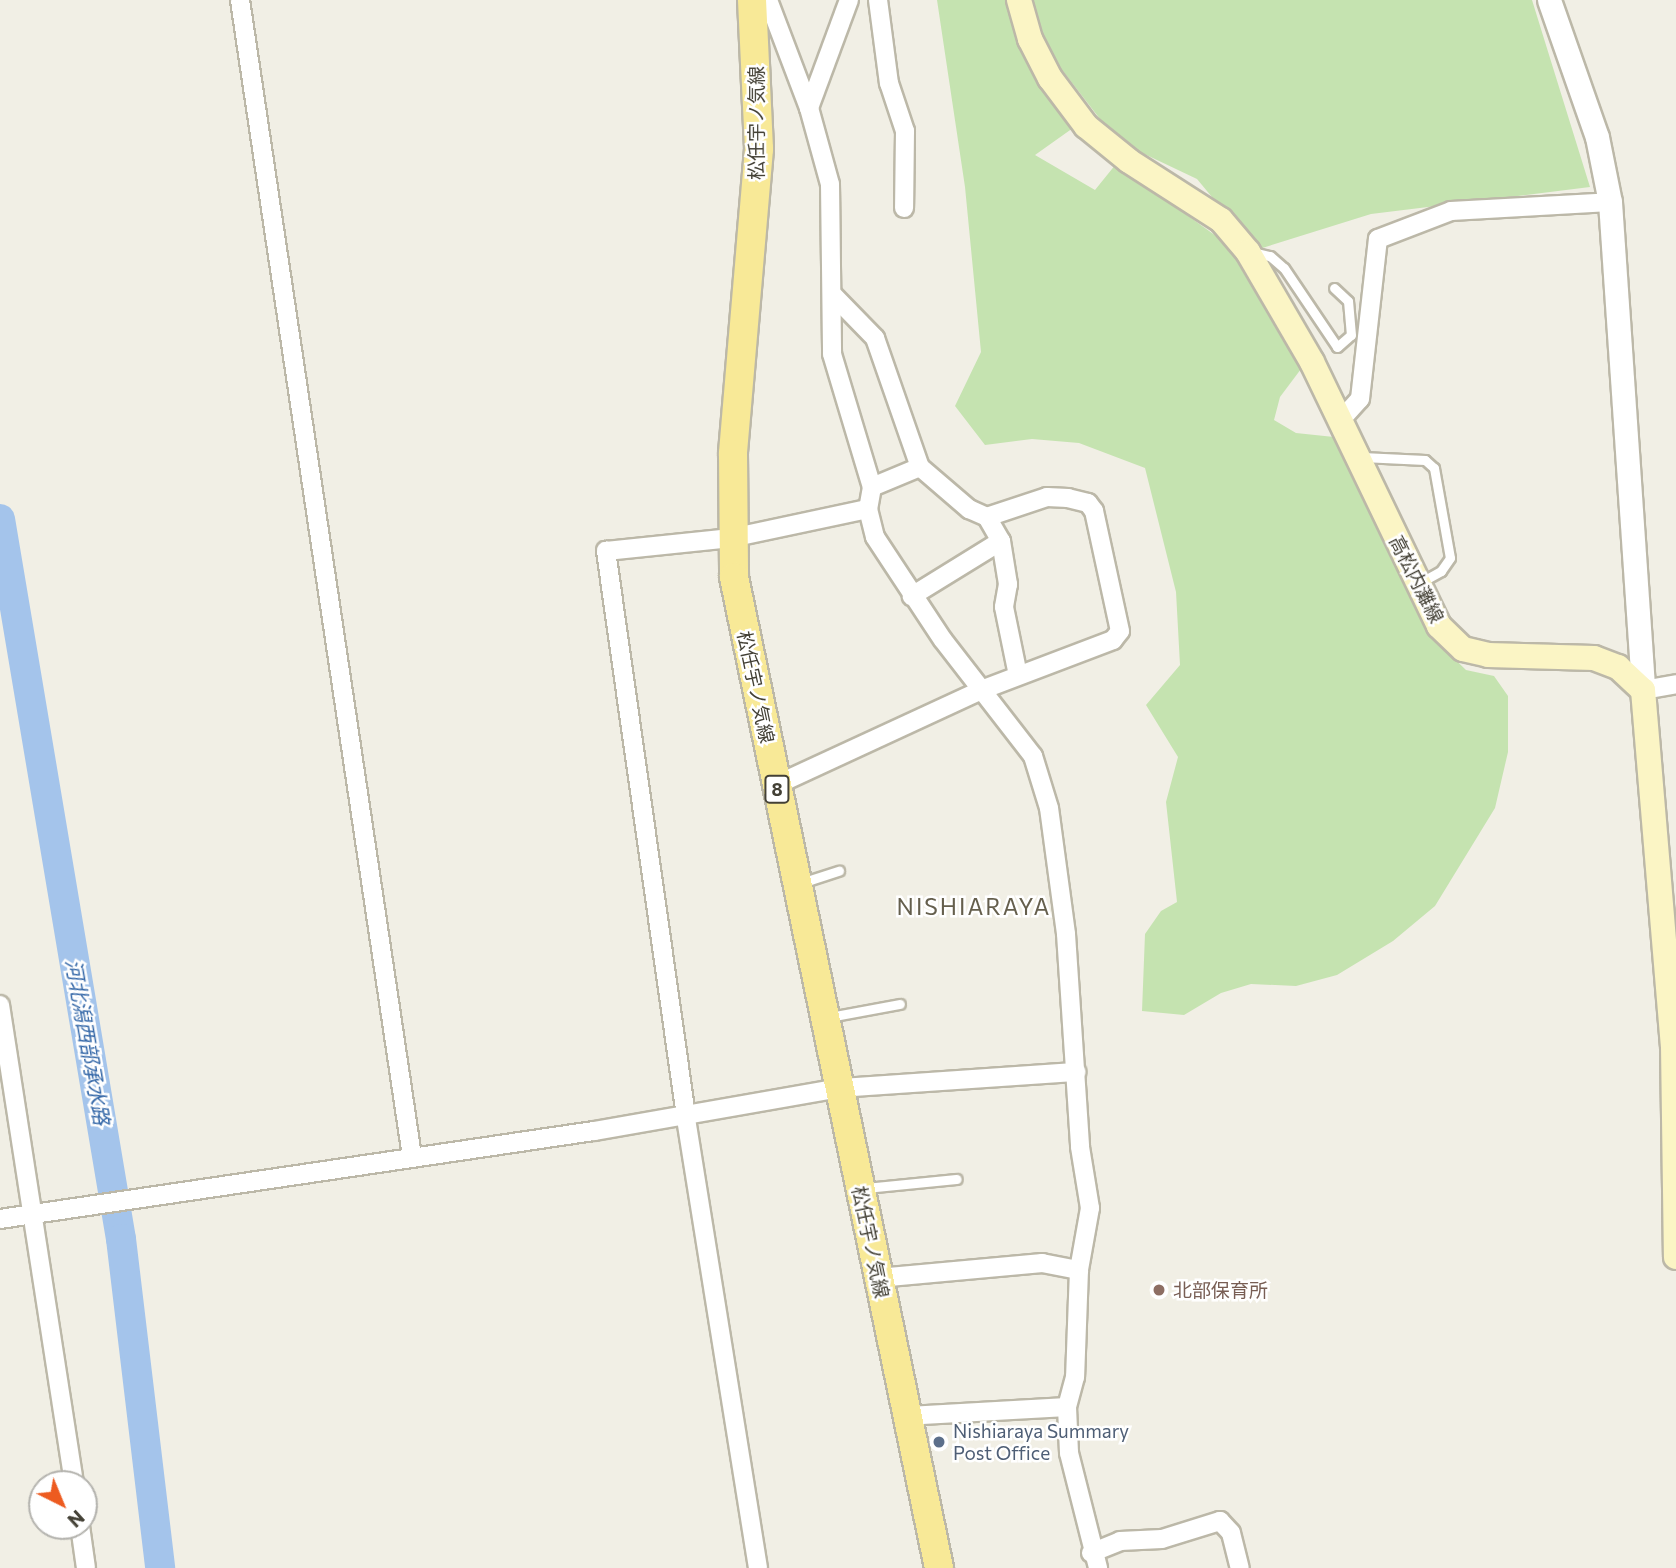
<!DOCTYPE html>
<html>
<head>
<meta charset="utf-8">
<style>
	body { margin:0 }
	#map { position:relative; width:1676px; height:1568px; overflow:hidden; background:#f1efe5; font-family:Commissioner,"Noto Sans JP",sans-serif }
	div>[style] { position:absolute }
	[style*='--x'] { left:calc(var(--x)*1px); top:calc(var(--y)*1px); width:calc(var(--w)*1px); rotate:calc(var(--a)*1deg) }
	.green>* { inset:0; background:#c5e3b0 }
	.river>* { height:30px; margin:-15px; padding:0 15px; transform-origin:15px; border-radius:15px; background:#a4c4eb }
	.roads { filter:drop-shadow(2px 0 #bcb8a8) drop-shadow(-2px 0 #bcb8a8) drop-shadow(0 2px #bcb8a8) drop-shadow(0 -2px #bcb8a8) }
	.service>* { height:9px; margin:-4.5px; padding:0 4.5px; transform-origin:4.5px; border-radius:4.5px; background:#fff }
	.minor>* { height:18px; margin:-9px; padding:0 9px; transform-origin:9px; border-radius:9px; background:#fff }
	.tertiary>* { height:23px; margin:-11.5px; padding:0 11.5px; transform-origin:11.5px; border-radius:11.5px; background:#fff }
	.secondary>* { height:24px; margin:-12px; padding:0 12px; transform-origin:12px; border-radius:12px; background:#fbf5c5 }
	.primary>* { height:28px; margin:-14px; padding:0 14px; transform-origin:14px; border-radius:14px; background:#f8e997 }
	.dots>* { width:19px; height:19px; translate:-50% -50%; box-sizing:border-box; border:4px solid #fff; border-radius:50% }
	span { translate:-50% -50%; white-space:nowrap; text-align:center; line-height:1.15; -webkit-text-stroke:5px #fff; paint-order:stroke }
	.shield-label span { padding:2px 5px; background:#fff; border:2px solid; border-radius:5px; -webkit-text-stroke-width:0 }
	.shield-label { font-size:18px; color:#434035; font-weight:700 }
	.street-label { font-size:19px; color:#434035 }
	.education-label { font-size:19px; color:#785e54 }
	.left { translate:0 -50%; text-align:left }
	.service-label { font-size:19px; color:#4e5e75 }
	.water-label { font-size:21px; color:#3568a8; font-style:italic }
	.quarter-label { font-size:23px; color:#655f4d; letter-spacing:2px }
	.north { position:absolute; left:28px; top:1470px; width:70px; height:70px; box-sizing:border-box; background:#fff; border:2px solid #b4b3ae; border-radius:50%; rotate:137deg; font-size:19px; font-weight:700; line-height:28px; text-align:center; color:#434035 }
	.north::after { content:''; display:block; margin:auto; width:24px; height:32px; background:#ed5b20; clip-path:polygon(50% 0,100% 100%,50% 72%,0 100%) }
</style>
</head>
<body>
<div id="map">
	<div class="green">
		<div style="clip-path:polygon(937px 0,1006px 0,1040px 88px,1073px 128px,1035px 155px,1095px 190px,1116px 164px,1223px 241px,1262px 298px,1301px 369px,1280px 397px,1274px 420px,1296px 433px,1334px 437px,1434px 639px,1466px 670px,1494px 676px,1508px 696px,1508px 752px,1495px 808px,1435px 906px,1393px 941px,1337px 975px,1296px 986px,1251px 984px,1221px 993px,1184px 1015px,1142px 1011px,1145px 934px,1161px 911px,1177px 902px,1166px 802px,1178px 757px,1146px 705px,1180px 665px,1176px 592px,1145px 468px,1079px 443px,1032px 439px,985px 445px,955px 406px,981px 352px,965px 187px)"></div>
		<div style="clip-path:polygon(1033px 0,1532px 0,1590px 187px,1371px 214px,1256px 250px,1197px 179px,1117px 141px,1049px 53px)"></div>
	</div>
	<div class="river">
		<div style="--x:0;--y:519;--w:730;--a:80.46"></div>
		<div style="--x:121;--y:1239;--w:331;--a:83.2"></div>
	</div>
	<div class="roads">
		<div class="service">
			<div style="--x:1252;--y:252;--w:18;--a:13"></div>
			<div style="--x:1270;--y:256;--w:18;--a:41"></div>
			<div style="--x:1284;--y:268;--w:95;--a:56.1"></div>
			<div style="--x:1337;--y:347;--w:18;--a:-41"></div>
			<div style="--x:1351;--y:335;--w:34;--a:-95"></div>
			<div style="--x:1348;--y:301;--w:19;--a:-137"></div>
			<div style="--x:1362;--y:457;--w:63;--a:2.7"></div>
			<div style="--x:1425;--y:460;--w:12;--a:42"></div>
			<div style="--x:1434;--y:468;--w:91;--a:79.9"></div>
			<div style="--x:1450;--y:558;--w:16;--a:125"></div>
			<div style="--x:1441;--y:571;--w:23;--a:151"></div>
			<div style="--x:801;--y:883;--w:40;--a:-18"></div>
			<div style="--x:829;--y:1017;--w:72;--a:-10.4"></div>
			<div style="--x:865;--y:1188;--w:92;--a:-5.6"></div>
		</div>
		<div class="minor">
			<div style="--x:240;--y:0;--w:1170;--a:81.54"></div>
			<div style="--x:768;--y:0;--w:116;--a:69.2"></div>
			<div style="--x:809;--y:108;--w:79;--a:74.6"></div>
			<div style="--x:830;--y:184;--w:170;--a:89.3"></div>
			<div style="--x:832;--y:354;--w:139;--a:73.3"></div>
			<div style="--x:872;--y:487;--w:22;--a:100"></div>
			<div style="--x:868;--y:509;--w:29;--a:76"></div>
			<div style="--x:875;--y:537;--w:123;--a:56.6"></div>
			<div style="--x:943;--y:640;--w:147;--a:52.2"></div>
			<div style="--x:1033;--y:756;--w:54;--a:72.9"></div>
			<div style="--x:1049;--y:808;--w:127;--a:82.3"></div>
			<div style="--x:1066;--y:934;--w:213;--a:86.2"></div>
			<div style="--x:1080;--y:1147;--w:62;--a:80.7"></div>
			<div style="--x:1090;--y:1208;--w:63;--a:100.1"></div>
			<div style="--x:1079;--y:1270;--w:107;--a:92.1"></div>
			<div style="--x:1075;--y:1377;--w:31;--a:105"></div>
			<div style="--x:1067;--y:1407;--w:159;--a:176.8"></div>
			<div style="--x:878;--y:0;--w:84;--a:82.5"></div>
			<div style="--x:889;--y:83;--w:51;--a:71.6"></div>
			<div style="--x:905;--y:131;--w:77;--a:90.7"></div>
			<div style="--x:809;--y:108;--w:115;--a:-69.7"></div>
			<div style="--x:834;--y:296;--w:59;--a:45.7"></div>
			<div style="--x:875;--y:338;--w:137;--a:70.8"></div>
			<div style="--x:1339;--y:422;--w:31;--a:-48"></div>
			<div style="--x:1360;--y:399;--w:161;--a:-83.6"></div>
			<div style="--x:1378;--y:239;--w:78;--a:-21"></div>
			<div style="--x:1451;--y:211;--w:159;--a:-3.2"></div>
			<div style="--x:872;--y:487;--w:52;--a:-22.6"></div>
			<div style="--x:920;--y:467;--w:65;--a:40.6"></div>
			<div style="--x:969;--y:509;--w:20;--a:24"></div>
			<div style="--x:1001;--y:541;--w:44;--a:80.8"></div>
			<div style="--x:1008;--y:584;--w:23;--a:100"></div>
			<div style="--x:1004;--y:607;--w:69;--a:78.4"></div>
			<div style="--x:1643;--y:690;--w:34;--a:-10"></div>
			<div style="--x:776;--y:785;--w:229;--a:-24.8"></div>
			<div style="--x:984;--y:689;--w:138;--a:-20.8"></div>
			<div style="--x:1113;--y:640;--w:11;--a:-52"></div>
			<div style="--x:1120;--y:631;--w:123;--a:-102.2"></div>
			<div style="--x:1094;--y:511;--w:10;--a:-127"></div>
			<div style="--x:1088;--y:503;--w:21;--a:-166"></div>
			<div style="--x:1068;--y:498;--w:21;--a:-177"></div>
			<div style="--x:1047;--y:497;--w:63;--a:161.6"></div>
			<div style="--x:987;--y:517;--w:28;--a:60"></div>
			<div style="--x:1001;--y:541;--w:105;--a:148.3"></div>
			<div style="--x:0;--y:1005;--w:485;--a:81.2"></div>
			<div style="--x:0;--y:1219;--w:600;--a:-8.43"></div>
			<div style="--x:594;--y:1131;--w:250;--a:-9.9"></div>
			<div style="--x:840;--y:1088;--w:237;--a:-3.9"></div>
			<div style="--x:878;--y:1278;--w:165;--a:-5.2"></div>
			<div style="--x:1042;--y:1263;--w:38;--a:11"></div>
			<div style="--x:1067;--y:1407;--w:46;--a:87.5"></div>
			<div style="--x:1069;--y:1453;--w:119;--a:75.8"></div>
			<div style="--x:80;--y:1526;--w:42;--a:81.9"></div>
			<div style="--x:1091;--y:1553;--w:31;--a:-22"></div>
			<div style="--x:1120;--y:1541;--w:42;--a:-2.7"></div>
			<div style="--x:1162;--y:1539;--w:61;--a:-17.2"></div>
			<div style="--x:1220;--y:1521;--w:16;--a:47"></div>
			<div style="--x:1231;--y:1533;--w:36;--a:76"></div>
			<div style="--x:758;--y:1568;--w:458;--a:-99.1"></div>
			<div style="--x:686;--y:1116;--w:571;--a:-98.06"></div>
			<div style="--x:606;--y:551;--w:126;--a:-5.9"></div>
			<div style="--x:731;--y:538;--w:140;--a:-12"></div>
		</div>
		<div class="tertiary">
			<div style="--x:1549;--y:0;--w:145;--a:70.7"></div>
			<div style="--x:1597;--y:137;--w:66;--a:78.7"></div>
			<div style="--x:1610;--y:202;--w:489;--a:86.1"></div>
		</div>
		<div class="secondary">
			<div style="--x:1019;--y:0;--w:41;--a:74.2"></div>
			<div style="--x:1030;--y:39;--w:44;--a:62.9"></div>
			<div style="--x:1050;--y:78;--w:60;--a:53.1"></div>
			<div style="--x:1086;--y:126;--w:55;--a:39.1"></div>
			<div style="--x:1129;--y:161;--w:109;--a:32.7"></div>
			<div style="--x:1221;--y:220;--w:42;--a:49.8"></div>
			<div style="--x:1248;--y:252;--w:127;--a:59.8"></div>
			<div style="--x:1312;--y:362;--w:293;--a:64.3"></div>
			<div style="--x:1439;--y:626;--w:33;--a:44"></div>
			<div style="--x:1463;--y:649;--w:26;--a:13"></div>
			<div style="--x:1488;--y:655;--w:106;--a:1.6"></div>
			<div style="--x:1594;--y:658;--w:26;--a:21"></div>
			<div style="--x:1618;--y:667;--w:34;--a:43"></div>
			<div style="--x:1643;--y:690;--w:357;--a:85.2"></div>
			<div style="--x:1673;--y:1046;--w:211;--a:89.2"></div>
		</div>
		<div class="primary">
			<div style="--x:752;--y:0;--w:149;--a:87.3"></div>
			<div style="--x:759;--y:149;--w:306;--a:94.9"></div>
			<div style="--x:733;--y:454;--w:123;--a:89.5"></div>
			<div style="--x:734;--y:577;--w:1012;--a:78.31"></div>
		</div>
	</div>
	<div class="dots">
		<div style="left:1159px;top:1290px;background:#8d6e63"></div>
		<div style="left:939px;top:1442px;background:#5c6f8a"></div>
	</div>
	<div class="shield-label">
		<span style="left:777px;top:789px">8</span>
	</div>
	<div class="street-label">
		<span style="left:756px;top:123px;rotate:-90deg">松任宇ノ気線</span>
		<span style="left:1417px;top:579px;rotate:63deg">高松内灘線</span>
		<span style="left:756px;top:687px;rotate:78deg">松任宇ノ気線</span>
		<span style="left:871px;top:1242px;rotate:78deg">松任宇ノ気線</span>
	</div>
	<div class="education-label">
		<span class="left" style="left:1173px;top:1290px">北部保育所</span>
	</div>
	<div class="service-label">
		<span class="left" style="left:953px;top:1442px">Nishiaraya Summary<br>Post Office</span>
	</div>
	<div class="water-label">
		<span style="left:88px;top:1042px;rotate:80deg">河北潟西部承水路</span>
	</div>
	<div class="quarter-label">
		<span style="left:974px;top:906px">NISHIARAYA</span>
	</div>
	<div class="north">N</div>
</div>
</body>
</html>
